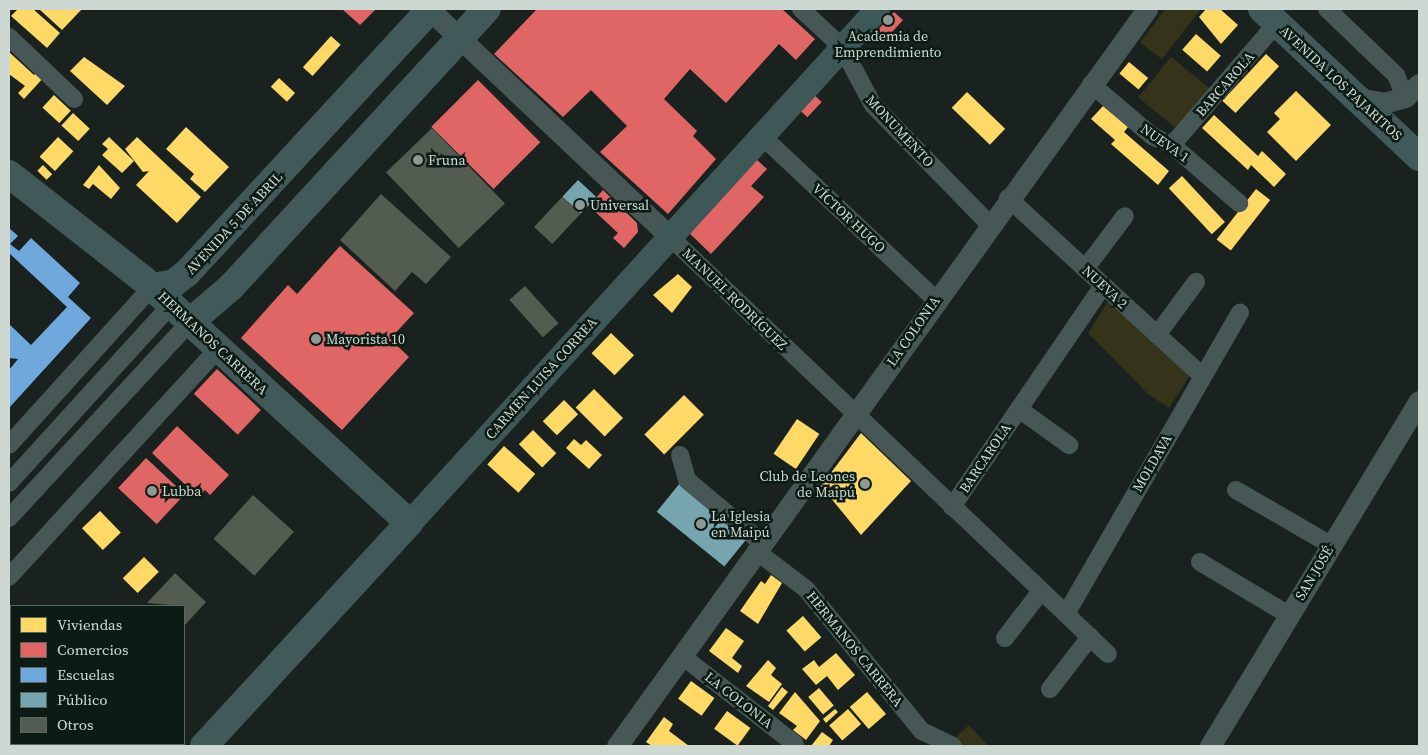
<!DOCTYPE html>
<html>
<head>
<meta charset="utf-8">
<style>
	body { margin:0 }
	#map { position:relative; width:1428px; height:755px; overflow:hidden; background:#19221e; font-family:"Source Serif 4",serif }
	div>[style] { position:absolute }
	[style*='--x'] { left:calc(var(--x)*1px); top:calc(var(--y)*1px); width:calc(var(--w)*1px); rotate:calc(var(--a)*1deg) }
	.green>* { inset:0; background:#35341b; transform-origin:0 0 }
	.homes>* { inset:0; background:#ffd966; transform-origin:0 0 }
	.shops>* { inset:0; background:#e06666; transform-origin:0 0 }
	.schools>* { inset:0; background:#6fa8dc }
	.public>* { inset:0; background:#76a5af; transform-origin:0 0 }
	.building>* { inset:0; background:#525c51; transform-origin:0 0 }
	.minor>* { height:18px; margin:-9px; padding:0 9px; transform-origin:9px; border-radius:9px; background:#465756 }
	.tertiary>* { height:21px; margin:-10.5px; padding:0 10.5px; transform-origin:10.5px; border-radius:10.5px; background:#465756 }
	.secondary>* { height:25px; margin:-12.5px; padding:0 12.5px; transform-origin:12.5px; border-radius:12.5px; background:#3e5757 }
	.primary>* { height:28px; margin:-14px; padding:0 14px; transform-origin:14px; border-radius:14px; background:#42595a }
	.dots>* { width:14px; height:14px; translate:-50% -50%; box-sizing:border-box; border:2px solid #0c1c15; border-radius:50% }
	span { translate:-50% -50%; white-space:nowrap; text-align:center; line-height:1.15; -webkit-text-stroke:5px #0c1c15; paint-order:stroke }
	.poi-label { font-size:14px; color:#cdd8d3 }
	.left { translate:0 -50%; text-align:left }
	.right { translate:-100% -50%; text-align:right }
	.street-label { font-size:14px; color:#cdd8d3 }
	.frame { position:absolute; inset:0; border:10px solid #cdd8d3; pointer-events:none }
	.legend { position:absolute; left:10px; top:605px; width:175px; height:140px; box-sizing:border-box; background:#0c1c15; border:1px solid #596761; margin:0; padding:6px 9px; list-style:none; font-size:15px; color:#cdd8d3 }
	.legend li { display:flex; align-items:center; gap:10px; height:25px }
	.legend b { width:25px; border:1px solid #596761 }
</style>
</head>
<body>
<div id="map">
	<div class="green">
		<div style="clip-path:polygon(1165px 9px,1201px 9px,1162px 59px,1140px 43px)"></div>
		<div style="left:1171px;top:57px;width:54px;height:52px;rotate:39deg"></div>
		<div style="clip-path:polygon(1109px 300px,1190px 375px,1169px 408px,1148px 394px,1088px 333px)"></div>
		<div style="clip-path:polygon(969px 725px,988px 746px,947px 746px)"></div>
	</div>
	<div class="homes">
		<div style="clip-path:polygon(18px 9px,33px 9px,60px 33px,47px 48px,11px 16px)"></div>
		<div style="clip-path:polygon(39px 9px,82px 9px,62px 30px)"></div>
		<div style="clip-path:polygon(1206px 9px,1220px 9px,1238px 25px,1221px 44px,1199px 17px)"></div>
		<div style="left:1196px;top:34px;width:33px;height:21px;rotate:41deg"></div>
		<div style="left:331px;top:36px;width:13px;height:42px;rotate:42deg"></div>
		<div style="clip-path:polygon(9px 52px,34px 75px,38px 71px,45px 76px,24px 99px,18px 93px,25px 86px,9px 74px)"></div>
		<div style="left:1266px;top:54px;width:18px;height:64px;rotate:43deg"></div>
		<div style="clip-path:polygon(84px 57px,125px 86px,107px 105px,70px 71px)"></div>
		<div style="left:1129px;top:62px;width:25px;height:15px;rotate:40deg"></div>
		<div style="left:279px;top:78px;width:22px;height:12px;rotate:43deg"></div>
		<div style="clip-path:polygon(1296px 91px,1331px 125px,1296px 161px,1267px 132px,1280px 119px,1274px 113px)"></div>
		<div style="left:967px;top:92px;width:53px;height:22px;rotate:44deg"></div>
		<div style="left:54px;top:95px;width:23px;height:17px;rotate:43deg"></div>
		<div style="clip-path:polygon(1103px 106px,1128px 127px,1124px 132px,1169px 171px,1158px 185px,1111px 144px,1115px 140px,1091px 119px)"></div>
		<div style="left:73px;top:113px;width:23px;height:17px;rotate:43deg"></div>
		<div style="clip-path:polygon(1214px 115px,1258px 156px,1262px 151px,1286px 174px,1274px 187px,1251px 165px,1248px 170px,1202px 128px)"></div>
		<div style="clip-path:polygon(186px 127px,229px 167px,205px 192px,190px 179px,194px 174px,166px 149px)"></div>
		<div style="left:58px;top:137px;width:21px;height:27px;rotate:43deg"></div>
		<div style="clip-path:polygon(109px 137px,134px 161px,122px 173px,102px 155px,108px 149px,102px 144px)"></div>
		<div style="clip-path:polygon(137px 137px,201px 197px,177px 223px,136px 185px,149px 171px,143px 172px,125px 149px)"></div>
		<div style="left:43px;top:165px;width:13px;height:8px;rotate:45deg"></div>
		<div style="clip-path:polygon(99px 165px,120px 188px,111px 199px,93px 184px,89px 189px,83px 185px)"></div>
		<div style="left:1182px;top:176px;width:63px;height:18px;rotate:47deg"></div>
		<div style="left:1256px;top:189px;width:18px;height:64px;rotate:38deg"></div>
		<div style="clip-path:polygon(678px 274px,692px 287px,672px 313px,653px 295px)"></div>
		<div style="left:611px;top:333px;width:32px;height:28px;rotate:44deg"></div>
		<div style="left:594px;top:389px;width:41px;height:26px;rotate:45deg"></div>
		<div style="left:684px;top:395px;width:28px;height:56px;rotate:45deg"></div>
		<div style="left:564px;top:400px;width:20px;height:30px;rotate:45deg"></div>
		<div style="left:797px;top:419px;width:27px;height:42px;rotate:34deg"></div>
		<div style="left:533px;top:430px;width:33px;height:20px;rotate:45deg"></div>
		<div style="clip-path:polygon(861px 433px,911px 481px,861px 535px,821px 486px)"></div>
		<div style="clip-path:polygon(574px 439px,581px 445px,586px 440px,602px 455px,589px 469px,566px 448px)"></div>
		<div style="left:504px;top:446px;width:42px;height:25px;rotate:42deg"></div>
		<div style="left:100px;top:511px;width:30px;height:25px;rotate:46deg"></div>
		<div style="left:144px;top:557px;width:21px;height:30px;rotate:45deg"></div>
		<div style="clip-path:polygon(771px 575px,782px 583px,758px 624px,740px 611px,761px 581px,765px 584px)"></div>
		<div style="left:803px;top:616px;width:28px;height:22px;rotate:49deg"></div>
		<div style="clip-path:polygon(726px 628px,744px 641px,732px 658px,742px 666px,738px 673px,709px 651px)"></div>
		<div style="clip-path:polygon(836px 653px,855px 675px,838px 690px,827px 676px,816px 685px,802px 669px,814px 660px,819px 667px)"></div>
		<div style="clip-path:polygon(768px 660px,776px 668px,771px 675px,782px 684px,769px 702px,746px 686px)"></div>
		<div style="left:691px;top:681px;width:29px;height:22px;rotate:36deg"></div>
		<div style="clip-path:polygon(782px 687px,788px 692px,773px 710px,768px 706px)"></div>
		<div style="left:819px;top:688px;width:23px;height:14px;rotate:50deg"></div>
		<div style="clip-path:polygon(795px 692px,820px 721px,806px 740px,793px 730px,797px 726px,779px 713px)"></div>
		<div style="left:867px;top:692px;width:29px;height:23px;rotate:49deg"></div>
		<div style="clip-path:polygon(835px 709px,838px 712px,826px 723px,823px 719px)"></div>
		<div style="left:848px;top:709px;width:20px;height:25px;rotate:49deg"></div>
		<div style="left:727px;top:711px;width:29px;height:22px;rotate:36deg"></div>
		<div style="clip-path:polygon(664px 717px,673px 724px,669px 731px,689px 746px,652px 746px,646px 742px)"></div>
		<div style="clip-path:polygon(822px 732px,833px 740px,829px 746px,811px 746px)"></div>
	</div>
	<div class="shops">
		<div style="clip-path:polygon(342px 9px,376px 9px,360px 25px)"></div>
		<div style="clip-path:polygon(537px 9px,782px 9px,815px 39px,796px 60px,779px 44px,726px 103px,690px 69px,664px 99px,697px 131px,693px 136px,716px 159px,668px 214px,600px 152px,627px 126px,591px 90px,563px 117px,494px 54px)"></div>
		<div style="left:894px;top:12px;width:12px;height:30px;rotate:42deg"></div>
		<div style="left:478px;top:80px;width:88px;height:66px;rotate:45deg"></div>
		<div style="left:810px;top:91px;width:16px;height:21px;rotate:43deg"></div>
		<div style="clip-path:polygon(755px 158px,767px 169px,751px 186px,764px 197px,711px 254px,687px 231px)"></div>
		<div style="clip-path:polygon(603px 190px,637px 223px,638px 232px,624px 248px,613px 238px,618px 233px,589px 206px)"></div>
		<div style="clip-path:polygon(340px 246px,414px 313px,390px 339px,409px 357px,342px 430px,241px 338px,288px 285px,297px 294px)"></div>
		<div style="left:217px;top:369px;width:60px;height:34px;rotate:43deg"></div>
		<div style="clip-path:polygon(177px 426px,229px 475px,210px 495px,205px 490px,198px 497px,152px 453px)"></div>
		<div style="left:146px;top:458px;width:53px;height:41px;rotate:43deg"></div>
	</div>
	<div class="schools">
		<div style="clip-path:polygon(9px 228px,18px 236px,10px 244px,19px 251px,31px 238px,80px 283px,68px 297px,91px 318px,9px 408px,9px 370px,18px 359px,9px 358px,9px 324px,31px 345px,67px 307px,9px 253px)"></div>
	</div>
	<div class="public">
		<div style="left:578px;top:180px;width:25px;height:23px;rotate:43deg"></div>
		<div style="left:680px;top:483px;width:87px;height:37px;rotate:39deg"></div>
	</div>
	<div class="building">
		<div style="left:432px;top:128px;width:105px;height:64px;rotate:46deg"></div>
		<div style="clip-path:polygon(381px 194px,451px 257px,426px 284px,412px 272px,395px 291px,340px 240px)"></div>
		<div style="left:562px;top:197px;width:25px;height:41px;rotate:43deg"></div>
		<div style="left:525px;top:286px;width:50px;height:21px;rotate:48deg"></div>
		<div style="left:253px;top:495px;width:55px;height:59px;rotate:42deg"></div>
		<div style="clip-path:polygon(175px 573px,206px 602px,184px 626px,184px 606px,147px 603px)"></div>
	</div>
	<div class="minor">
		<div style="--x:801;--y:9;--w:56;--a:42.8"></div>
		<div style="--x:842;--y:47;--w:66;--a:61.9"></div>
		<div style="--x:873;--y:105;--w:166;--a:45.7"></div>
		<div style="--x:1327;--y:9;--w:95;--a:43.7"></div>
		<div style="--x:1396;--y:75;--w:24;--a:68"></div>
		<div style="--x:9;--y:37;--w:90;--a:43.6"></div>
		<div style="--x:1091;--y:84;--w:80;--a:40.4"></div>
		<div style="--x:1152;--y:136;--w:22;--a:24"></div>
		<div style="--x:1172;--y:145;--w:89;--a:40.9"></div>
		<div style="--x:762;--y:136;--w:239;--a:43.3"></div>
		<div style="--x:1172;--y:145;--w:161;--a:-49.3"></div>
		<div style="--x:1008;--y:198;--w:263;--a:42.5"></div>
		<div style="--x:669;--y:236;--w:606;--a:43.6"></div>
		<div style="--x:1085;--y:269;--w:66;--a:-53"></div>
		<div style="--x:1157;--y:335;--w:66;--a:-53.7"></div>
		<div style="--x:1019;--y:409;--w:62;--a:35.8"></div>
		<div style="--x:9;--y:445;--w:213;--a:-47.9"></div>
		<div style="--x:680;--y:455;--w:26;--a:74"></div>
		<div style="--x:687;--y:480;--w:98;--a:40"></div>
		<div style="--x:9;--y:483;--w:241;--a:-47.7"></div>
		<div style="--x:1236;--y:490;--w:110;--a:30.1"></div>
		<div style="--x:952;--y:507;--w:268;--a:-55.7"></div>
		<div style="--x:9;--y:518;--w:267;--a:-47.3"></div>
		<div style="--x:756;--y:551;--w:63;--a:37.2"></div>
		<div style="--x:806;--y:589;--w:183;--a:50.8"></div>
		<div style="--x:922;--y:731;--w:34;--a:26"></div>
		<div style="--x:1200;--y:562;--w:104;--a:30.8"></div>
		<div style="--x:9;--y:577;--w:309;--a:-47.5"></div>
		<div style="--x:1066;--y:614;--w:348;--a:-60"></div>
		<div style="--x:1005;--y:638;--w:59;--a:-52.5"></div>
		<div style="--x:682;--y:656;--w:143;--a:37.9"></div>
		<div style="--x:1050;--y:689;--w:66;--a:-52.4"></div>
	</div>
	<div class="tertiary">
		<div style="--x:429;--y:9;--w:330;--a:43.4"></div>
		<div style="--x:1357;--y:98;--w:27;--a:10"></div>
		<div style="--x:1384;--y:103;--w:22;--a:-16"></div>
		<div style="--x:1405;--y:97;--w:19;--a:-43"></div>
		<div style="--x:617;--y:746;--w:908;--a:-54.28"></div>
		<div style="--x:1210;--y:746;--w:403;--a:-58.8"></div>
	</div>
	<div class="secondary">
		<div style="--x:409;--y:523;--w:695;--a:-47.68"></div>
		<div style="--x:9;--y:617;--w:4;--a:56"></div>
		<div style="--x:117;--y:744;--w:3;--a:45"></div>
	</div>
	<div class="primary">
		<div style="--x:1262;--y:9;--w:216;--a:43.3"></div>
		<div style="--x:9;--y:174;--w:170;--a:38.1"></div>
		<div style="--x:143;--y:279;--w:361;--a:42.5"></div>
		<div style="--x:409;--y:523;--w:303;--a:132.6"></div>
		<div style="--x:152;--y:287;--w:22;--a:-10"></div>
		<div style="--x:174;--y:283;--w:16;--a:-38"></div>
		<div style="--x:187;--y:273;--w:359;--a:-47.3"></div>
		<div style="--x:190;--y:322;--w:54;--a:-40.5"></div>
		<div style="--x:231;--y:287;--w:378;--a:-47.4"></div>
		<div style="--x:9;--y:655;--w:4;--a:56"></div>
		<div style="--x:84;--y:744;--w:4;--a:34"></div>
	</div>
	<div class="dots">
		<div style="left:888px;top:20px;background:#8e9894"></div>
		<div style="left:418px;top:160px;background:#8e9894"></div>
		<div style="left:580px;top:205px;background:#8e9894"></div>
		<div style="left:316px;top:339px;background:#8e9894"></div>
		<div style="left:865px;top:484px;background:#8e9894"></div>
		<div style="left:152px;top:491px;background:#8e9894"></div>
		<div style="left:701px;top:524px;background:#8e9894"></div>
	</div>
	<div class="poi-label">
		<span style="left:888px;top:44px">Academia de<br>Emprendimiento</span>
		<span class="left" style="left:428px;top:160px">Fruna</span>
		<span class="left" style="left:590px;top:205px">Universal</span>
		<span class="left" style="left:326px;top:339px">Mayorista 10</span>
		<span class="right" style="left:855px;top:484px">Club de Leones<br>de Maipú</span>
		<span class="left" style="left:162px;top:491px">Lubba</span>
		<span class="left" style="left:711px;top:524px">La Iglesia<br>en Maipú</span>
	</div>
	<div class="street-label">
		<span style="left:1341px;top:83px;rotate:43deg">AVENIDA LOS PAJARITOS</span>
		<span style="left:1225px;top:84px;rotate:-49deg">BARCAROLA</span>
		<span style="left:900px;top:131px;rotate:47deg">MONUMENTO</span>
		<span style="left:1165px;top:143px;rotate:35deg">NUEVA 1</span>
		<span style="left:849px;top:218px;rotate:43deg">VÍCTOR HUGO</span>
		<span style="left:234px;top:223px;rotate:-47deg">AVENIDA 5 DE ABRIL</span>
		<span style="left:1105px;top:287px;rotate:43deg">NUEVA 2</span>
		<span style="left:735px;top:299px;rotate:44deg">MANUEL RODRÍGUEZ</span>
		<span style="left:913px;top:331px;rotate:-55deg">LA COLONIA</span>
		<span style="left:213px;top:343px;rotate:43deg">HERMANOS CARRERA</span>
		<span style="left:541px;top:378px;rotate:-48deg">CARMEN LUISA CORREA</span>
		<span style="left:985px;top:458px;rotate:-56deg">BARCAROLA</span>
		<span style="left:1152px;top:463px;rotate:-60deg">MOLDAVA</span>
		<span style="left:1314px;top:573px;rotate:-59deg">SAN JOSÉ</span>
		<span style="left:855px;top:649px;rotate:51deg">HERMANOS CARRERA</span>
		<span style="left:739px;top:700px;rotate:38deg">LA COLONIA</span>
	</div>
	<div class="frame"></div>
	<ul class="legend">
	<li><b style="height:14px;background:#ffd966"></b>Viviendas</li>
	<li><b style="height:14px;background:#e06666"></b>Comercios</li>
	<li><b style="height:14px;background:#6fa8dc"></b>Escuelas</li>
	<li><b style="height:14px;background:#76a5af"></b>Público</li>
	<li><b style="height:14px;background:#525c51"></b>Otros</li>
	</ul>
</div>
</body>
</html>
